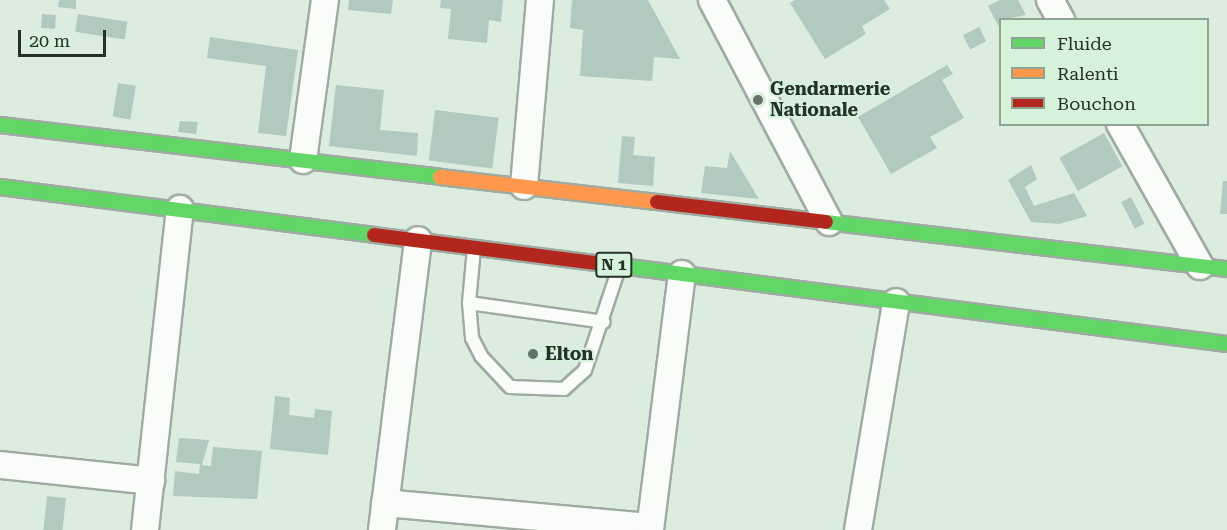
<!DOCTYPE html>
<html>
<head>
<meta charset="utf-8">
<style>
	body { margin:0 }
	#map { position:relative; width:1227px; height:530px; overflow:hidden; background:#dcecde; font-family:"Roboto Serif",serif }
	div>[style] { position:absolute }
	[style*='--x'] { left:calc(var(--x)*1px); top:calc(var(--y)*1px); width:calc(var(--w)*1px); rotate:calc(var(--a)*1deg) }
	.building>* { inset:0; background:#b1c9bf; transform-origin:0 0 }
	.roads { filter:drop-shadow(2px 0 #9faba1) drop-shadow(-2px 0 #9faba1) drop-shadow(0 2px #9faba1) drop-shadow(0 -2px #9faba1) }
	.lane>* { height:12px; margin:-6px; padding:0 6px; transform-origin:6px; border-radius:6px; background:#fafcfa }
	.street>* { height:26px; margin:-13px; padding:0 13px; transform-origin:13px; border-radius:13px; background:#fafcfa }
	.fast>* { height:14px; margin:-7px; padding:0 7px; transform-origin:7px; border-radius:7px; background:#63d668 }
	.slow>* { height:14px; margin:-7px; padding:0 7px; transform-origin:7px; border-radius:7px; background:#ff974d }
	.jam>* { height:14px; margin:-7px; padding:0 7px; transform-origin:7px; border-radius:7px; background:#b3261e }
	.dots>* { width:16px; height:16px; translate:-50% -50%; box-sizing:border-box; border:3px solid #d6f2da; border-radius:50% }
	span { translate:-50% -50%; white-space:nowrap; text-align:center; line-height:1.15; -webkit-text-stroke:4.5px #d6f2da; paint-order:stroke }
	.shield-label span { padding:2px 4px; background:#d6f2da; border:2px solid; border-radius:4px; -webkit-text-stroke-width:0 }
	.shield-label { font-size:16px; color:#253027; font-weight:700 }
	.poi-label { font-size:18px; color:#253027; font-weight:700 }
	.left { translate:0 -50%; text-align:left }
	.legend { position:absolute; left:999px; top:18px; width:210px; height:108px; box-sizing:border-box; background:#d6f2da; border:2px solid #8fa492; margin:0; padding:8px 10px; list-style:none; font-size:18px; color:#253027 }
	.legend li { display:flex; align-items:center; gap:12px; height:30px }
	.legend b { width:30px; border:2px solid #8fa492 }
	.scale { position:absolute; left:18px; top:30px; width:88px; height:27px; box-sizing:border-box; border:3px solid #253027; border-top:0; padding-left:8px; font-size:18px; line-height:21px; white-space:nowrap; color:#253027; -webkit-text-stroke:4px #d6f2da; paint-order:stroke }
</style>
</head>
<body>
<div id="map">
	<div class="building">
		<div style="clip-path:polygon(59px 0,76px 0,76px 9px,58px 7px)"></div>
		<div style="clip-path:polygon(349px 0,393px 0,391px 14px,348px 10px)"></div>
		<div style="clip-path:polygon(441px 0,503px 0,501px 22px,489px 20px,487px 43px,448px 39px,451px 9px,440px 8px)"></div>
		<div style="clip-path:polygon(572px 0,648px 0,680px 59px,654px 57px,652px 81px,580px 76px,583px 30px,570px 28px)"></div>
		<div style="clip-path:polygon(795px 0,884px 0,890px 9px,862px 26px,866px 34px,825px 59px,790px 3px)"></div>
		<div style="clip-path:polygon(1000px 0,1018px 0,1026px 15px,1000px 20px,1000px 29px,988px 6px)"></div>
		<div style="left:42px;top:14px;width:14px;height:14px;rotate:4deg"></div>
		<div style="left:78px;top:14px;width:50px;height:18px;rotate:9deg"></div>
		<div style="left:979px;top:27px;width:16px;height:18px;rotate:63deg"></div>
		<div style="clip-path:polygon(210px 37px,298px 50px,286px 136px,258px 133px,266px 66px,207px 58px)"></div>
		<div style="clip-path:polygon(947px 65px,953px 74px,942px 80px,964px 118px,930px 137px,937px 148px,891px 174px,858px 117px)"></div>
		<div style="left:118px;top:83px;width:18px;height:34px;rotate:9deg"></div>
		<div style="clip-path:polygon(336px 85px,384px 90px,380px 130px,418px 133px,417px 156px,329px 146px)"></div>
		<div style="left:435px;top:110px;width:64px;height:51px;rotate:7deg"></div>
		<div style="clip-path:polygon(180px 121px,198px 122px,196px 134px,178px 132px)"></div>
		<div style="left:1104px;top:133px;width:38px;height:51px;rotate:61deg"></div>
		<div style="clip-path:polygon(622px 136px,635px 137px,633px 155px,655px 157px,653px 186px,618px 183px)"></div>
		<div style="clip-path:polygon(730px 151px,759px 199px,701px 193px,705px 166px,727px 168px)"></div>
		<div style="clip-path:polygon(1031px 165px,1037px 179px,1025px 187px,1034px 206px,1074px 193px,1087px 216px,1059px 224px,1031px 222px,1008px 180px)"></div>
		<div style="clip-path:polygon(1223px 181px,1227px 181px,1227px 214px,1220px 214px)"></div>
		<div style="left:1131px;top:197px;width:30px;height:11px;rotate:63deg"></div>
		<div style="clip-path:polygon(275px 396px,290px 398px,289px 415px,314px 418px,315px 409px,332px 411px,328px 455px,270px 449px)"></div>
		<div style="clip-path:polygon(179px 438px,209px 440px,202px 465px,211px 466px,213px 447px,262px 451px,257px 499px,173px 496px,175px 471px,199px 474px,200px 464px,176px 462px)"></div>
		<div style="left:47px;top:496px;width:19px;height:34px;rotate:6deg"></div>
	</div>
	<div class="roads">
		<div class="lane">
			<div style="--x:474;--y:248;--w:55;--a:95.2"></div>
			<div style="--x:469;--y:303;--w:35;--a:85"></div>
			<div style="--x:472;--y:338;--w:20;--a:63"></div>
			<div style="--x:481;--y:356;--w:42;--a:46.9"></div>
			<div style="--x:510;--y:387;--w:54;--a:2.1"></div>
			<div style="--x:564;--y:389;--w:28;--a:-42"></div>
			<div style="--x:585;--y:370;--w:108;--a:-71.6"></div>
			<div style="--x:469;--y:303;--w:136;--a:8"></div>
		</div>
		<div class="street">
			<div style="--x:712;--y:0;--w:251;--a:62.2"></div>
			<div style="--x:1050;--y:0;--w:23;--a:61"></div>
			<div style="--x:1120;--y:124;--w:163;--a:60.6"></div>
			<div style="--x:303;--y:160;--w:162;--a:-82.2"></div>
			<div style="--x:524;--y:186;--w:187;--a:-85.1"></div>
			<div style="--x:0;--y:465;--w:152;--a:6"></div>
			<div style="--x:385;--y:503;--w:266;--a:5.2"></div>
			<div style="--x:145;--y:530;--w:323;--a:-83.8"></div>
			<div style="--x:382;--y:530;--w:292;--a:-82.9"></div>
			<div style="--x:650;--y:530;--w:258;--a:-82.9"></div>
			<div style="--x:858;--y:530;--w:231;--a:-80.5"></div>
		</div>
		<div class="fast">
			<div style="--x:0;--y:125;--w:443;--a:6.7"></div>
			<div style="--x:0;--y:187;--w:377;--a:7.3"></div>
			<div style="--x:826;--y:222;--w:404;--a:6.7"></div>
			<div style="--x:613;--y:265;--w:619;--a:7.33"></div>
		</div>
		<div class="slow">
			<div style="--x:440;--y:177;--w:218;--a:6.6"></div>
		</div>
		<div class="jam">
			<div style="--x:657;--y:202;--w:170;--a:6.7"></div>
			<div style="--x:374;--y:235;--w:241;--a:7.2"></div>
		</div>
	</div>
	<div class="dots">
		<div style="left:758px;top:100px;background:#657267"></div>
		<div style="left:533px;top:354px;background:#657267"></div>
	</div>
	<div class="shield-label">
		<span style="left:614px;top:265px">N 1</span>
	</div>
	<div class="poi-label">
		<span class="left" style="left:770px;top:100px">Gendarmerie<br>Nationale</span>
		<span class="left" style="left:545px;top:354px">Elton</span>
	</div>
	<ul class="legend">
	<li><b style="height:8px;background:#63d668"></b>Fluide</li>
	<li><b style="height:8px;background:#ff974d"></b>Ralenti</li>
	<li><b style="height:8px;background:#b3261e"></b>Bouchon</li>
	</ul>
	<div class="scale">20 m</div>
</div>
</body>
</html>
